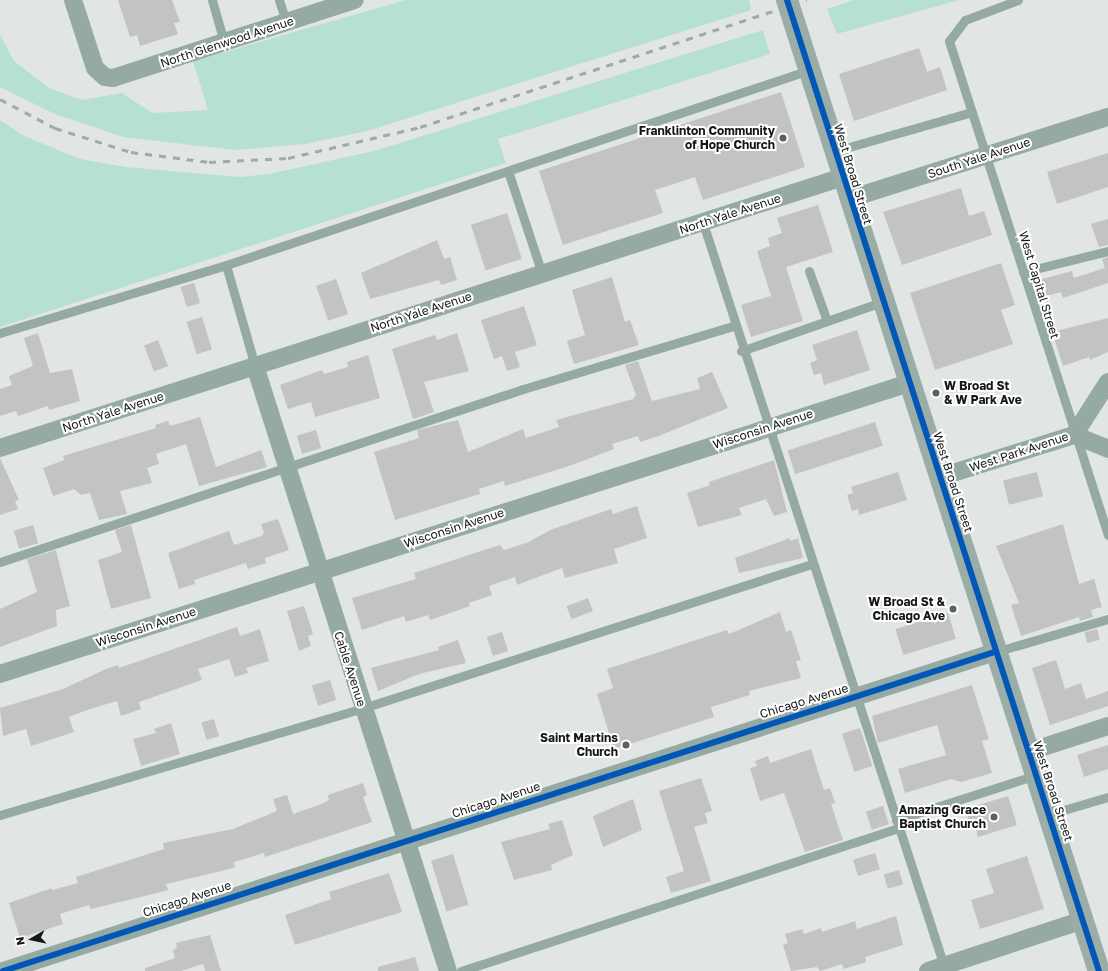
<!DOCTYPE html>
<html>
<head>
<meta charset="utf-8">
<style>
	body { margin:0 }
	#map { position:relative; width:1108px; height:971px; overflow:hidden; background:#e1e6e4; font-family:"Golos Text",sans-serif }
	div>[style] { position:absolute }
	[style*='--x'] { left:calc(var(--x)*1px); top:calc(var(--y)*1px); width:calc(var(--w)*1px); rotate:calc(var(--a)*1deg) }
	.green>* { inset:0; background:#b6e0d1 }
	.building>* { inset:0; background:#c2c3c2; transform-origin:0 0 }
	.lane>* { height:9px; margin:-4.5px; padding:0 4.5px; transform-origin:4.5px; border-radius:4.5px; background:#95aaa3 }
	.street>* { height:18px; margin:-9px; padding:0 9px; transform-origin:9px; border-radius:9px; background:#95aaa3 }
	.primary>* { height:22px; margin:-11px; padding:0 11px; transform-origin:11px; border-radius:11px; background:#9bada7 }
	.rail>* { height:3px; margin-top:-1.5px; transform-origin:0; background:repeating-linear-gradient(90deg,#a0aaa6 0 7px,transparent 0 14px) }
	.cycleway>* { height:6px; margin:-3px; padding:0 3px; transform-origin:3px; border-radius:3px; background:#0057b8 }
	.dots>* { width:11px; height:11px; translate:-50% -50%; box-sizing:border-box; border:2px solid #fff; border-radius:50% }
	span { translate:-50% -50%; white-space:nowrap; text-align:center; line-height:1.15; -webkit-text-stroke:4px #fff; paint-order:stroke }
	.street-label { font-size:12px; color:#161817 }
	.poi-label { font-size:12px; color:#161817; font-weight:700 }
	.right { translate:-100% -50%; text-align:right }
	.left { translate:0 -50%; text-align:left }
	.north { position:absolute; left:12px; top:919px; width:40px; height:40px; -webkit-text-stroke:3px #fff; paint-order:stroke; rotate:261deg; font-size:11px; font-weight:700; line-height:16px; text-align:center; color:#161817 }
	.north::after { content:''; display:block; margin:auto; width:14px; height:18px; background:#161817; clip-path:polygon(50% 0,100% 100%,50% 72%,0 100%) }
</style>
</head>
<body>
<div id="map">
	<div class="green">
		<div style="clip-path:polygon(406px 0,749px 0,751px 10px,367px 131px,305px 144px,235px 150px,123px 137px,55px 114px,0 87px,0 35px,14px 61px,49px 88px,82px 100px,122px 93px,152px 113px,208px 110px,193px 61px)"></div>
		<div style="clip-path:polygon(854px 0,959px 0,837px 34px,827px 9px)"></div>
		<div style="clip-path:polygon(763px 30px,770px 54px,498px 139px,506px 163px,0 327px,0 120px,22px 135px,80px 159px,126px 167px,240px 177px,269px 174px,374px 151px)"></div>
	</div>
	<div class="building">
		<div style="clip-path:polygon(118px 0,172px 0,180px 22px,174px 23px,178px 34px,140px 46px,137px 35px,130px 37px)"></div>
		<div style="clip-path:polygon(919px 48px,927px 72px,940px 67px,947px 90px,854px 121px,839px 74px)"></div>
		<div style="clip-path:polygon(781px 92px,805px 167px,703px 200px,695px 177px,655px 190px,663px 213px,563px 245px,539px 171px)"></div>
		<div style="clip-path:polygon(1108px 153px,1108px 187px,1057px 204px,1047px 172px)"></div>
		<div style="clip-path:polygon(961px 188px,969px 216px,984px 211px,992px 235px,902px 265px,883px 212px)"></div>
		<div style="clip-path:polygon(818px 205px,833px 252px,786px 267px,803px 321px,751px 337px,741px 305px,771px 296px,757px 251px,770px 246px,768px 238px,782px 233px,777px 218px)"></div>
		<div style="left:507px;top:213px;width:48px;height:38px;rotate:72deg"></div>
		<div style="clip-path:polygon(1108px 219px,1108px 245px,1099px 247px,1091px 224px)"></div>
		<div style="clip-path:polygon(437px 240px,444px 259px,450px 257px,457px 280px,441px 285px,439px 280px,370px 299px,361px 273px)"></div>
		<div style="clip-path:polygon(1108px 257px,1108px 283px,1063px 298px,1061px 292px,1040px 298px,1035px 281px,1072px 271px,1074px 278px,1105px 268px,1102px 259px)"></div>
		<div style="clip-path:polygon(1001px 263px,1015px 305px,1001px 310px,1013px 344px,935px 370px,910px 293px)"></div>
		<div style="clip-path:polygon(612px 277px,625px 322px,630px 320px,639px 345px,574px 364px,567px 341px,585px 335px,572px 290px)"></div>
		<div style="left:336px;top:279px;width:37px;height:21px;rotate:71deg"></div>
		<div style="left:194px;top:283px;width:21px;height:14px;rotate:73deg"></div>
		<div style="clip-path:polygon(524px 306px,537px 345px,515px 352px,520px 367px,507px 371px,502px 356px,494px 359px,481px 320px)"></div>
		<div style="left:202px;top:317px;width:34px;height:16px;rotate:73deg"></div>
		<div style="clip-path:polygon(1108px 318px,1108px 352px,1090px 360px,1089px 357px,1063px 366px,1052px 332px)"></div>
		<div style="clip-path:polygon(857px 330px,870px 370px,824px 385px,821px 373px,814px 375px,810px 363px,817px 360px,812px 345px)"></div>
		<div style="clip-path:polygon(38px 333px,50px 373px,72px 369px,80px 401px,49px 410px,48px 406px,18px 416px,16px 411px,0 416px,0 389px,12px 385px,9px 376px,33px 366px,24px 338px)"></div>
		<div style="clip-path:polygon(457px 333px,469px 371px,424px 382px,434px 412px,413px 419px,392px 349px,435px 335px,437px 340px)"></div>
		<div style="left:158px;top:340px;width:28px;height:15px;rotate:69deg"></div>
		<div style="clip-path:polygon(368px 355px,380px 398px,315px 417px,311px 402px,288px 409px,280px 385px,322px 370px,324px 374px,348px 367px,347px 362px)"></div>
		<div style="clip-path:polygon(638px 361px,652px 401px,700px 389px,697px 378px,712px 372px,728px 408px,656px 437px,640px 442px,638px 436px,612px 444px,614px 449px,572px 465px,505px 486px,504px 481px,479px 489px,480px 494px,395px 520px,374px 452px,419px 438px,417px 430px,458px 420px,468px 452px,523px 429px,526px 438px,559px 427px,556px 420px,633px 399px,636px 395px,625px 365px)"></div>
		<div style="clip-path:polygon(200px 417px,216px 467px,261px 450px,267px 467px,199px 486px,186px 444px,156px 454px,159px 464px,147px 468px,152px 483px,120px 491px,127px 514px,99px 520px,90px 493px,81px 495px,74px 489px,53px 496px,43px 468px,64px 460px,63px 456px,156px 428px,155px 425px,168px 421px,170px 426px)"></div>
		<div style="left:875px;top:422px;width:25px;height:92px;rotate:72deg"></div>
		<div style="left:316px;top:430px;width:19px;height:20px;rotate:74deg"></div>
		<div style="clip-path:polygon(0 458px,19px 500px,15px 501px,18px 509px,0 515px)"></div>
		<div style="clip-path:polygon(774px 460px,787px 512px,774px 516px,766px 499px,739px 508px,742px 515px,698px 527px,687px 493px,710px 485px,709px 482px)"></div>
		<div style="clip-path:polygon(898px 472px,907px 500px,859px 515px,858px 509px,852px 511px,847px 495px,853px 493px,851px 487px)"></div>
		<div style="left:1037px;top:472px;width:25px;height:35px;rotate:76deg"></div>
		<div style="clip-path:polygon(637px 506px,647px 538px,614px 549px,618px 563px,565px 578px,562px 568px,517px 585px,515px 577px,489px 586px,492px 595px,469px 603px,470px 606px,430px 620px,428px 615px,406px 622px,404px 616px,362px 630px,352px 598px,416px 579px,414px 573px,484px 550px,500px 545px,504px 550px,529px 542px,550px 530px,611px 509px,613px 514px)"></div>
		<div style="clip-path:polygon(278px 519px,289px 550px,265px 558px,266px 563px,248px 569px,246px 563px,194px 580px,195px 584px,179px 589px,168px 553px,229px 531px,234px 545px,261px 536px,264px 533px,261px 524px)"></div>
		<div style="clip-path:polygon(1063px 524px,1079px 584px,1094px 579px,1102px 607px,1091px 610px,1093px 617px,1080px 621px,1079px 617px,1021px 636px,1011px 605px,1019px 603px,996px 546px)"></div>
		<div style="left:33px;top:525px;width:19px;height:20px;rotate:74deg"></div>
		<div style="clip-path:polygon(131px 525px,151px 598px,111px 609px,98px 560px,122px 552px,115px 530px)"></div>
		<div style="clip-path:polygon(790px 538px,790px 541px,798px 538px,803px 558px,739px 573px,735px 558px)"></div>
		<div style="clip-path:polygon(56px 550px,70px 606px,56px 610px,57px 626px,0 647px,0 609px,37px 592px,27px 559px)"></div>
		<div style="left:588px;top:598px;width:14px;height:23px;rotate:69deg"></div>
		<div style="clip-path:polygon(304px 606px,313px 634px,308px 636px,311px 646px,299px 651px,287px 611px)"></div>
		<div style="clip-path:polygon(780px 612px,786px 632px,791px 630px,801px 660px,796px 661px,801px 678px,749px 691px,750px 695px,711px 707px,714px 717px,614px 749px,597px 694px,613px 688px,607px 669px,727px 630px,729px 634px)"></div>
		<div style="left:948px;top:613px;width:27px;height:55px;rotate:73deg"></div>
		<div style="clip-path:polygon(237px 627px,240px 636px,260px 629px,269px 661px,246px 668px,248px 673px,235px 677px,229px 659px,198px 669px,202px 680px,139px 702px,141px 709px,121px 716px,117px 701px,87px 710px,69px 717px,74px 732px,31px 746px,26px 729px,3px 736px,0 708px,63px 689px,106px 669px,118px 665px,119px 668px)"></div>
		<div style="left:1097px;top:629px;width:11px;height:13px;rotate:75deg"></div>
		<div style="left:502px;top:632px;width:20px;height:16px;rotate:72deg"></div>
		<div style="clip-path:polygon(458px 640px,466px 663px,419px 674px,378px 691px,371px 668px,439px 650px,438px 647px)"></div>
		<div style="clip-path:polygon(1056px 660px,1065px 689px,1081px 683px,1086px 699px,1108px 691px,1108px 706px,1050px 725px,1032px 668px)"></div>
		<div style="left:330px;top:680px;width:21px;height:19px;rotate:73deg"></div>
		<div style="clip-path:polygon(972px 685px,989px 739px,982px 741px,992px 773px,961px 782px,951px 779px,905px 793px,898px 769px,946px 755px,937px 725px,878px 743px,872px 716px)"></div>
		<div style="left:214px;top:719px;width:18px;height:13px;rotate:74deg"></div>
		<div style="clip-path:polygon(171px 723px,180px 754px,141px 766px,133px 739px,156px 733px,154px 729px)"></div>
		<div style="left:860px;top:728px;width:40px;height:19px;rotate:72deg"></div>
		<div style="clip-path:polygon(1108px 745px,1108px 769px,1084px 777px,1077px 755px)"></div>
		<div style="clip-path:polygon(811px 749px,824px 790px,830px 788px,835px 803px,831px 804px,843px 840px,805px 852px,784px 793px,760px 801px,750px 768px,757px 766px,755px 761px,768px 756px,770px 763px)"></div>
		<div style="clip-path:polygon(701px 778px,712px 811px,705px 813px,708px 823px,694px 827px,711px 881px,671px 893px,666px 877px,684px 871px,659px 791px)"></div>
		<div style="clip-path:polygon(363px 783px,367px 795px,363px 797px,372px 822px,265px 857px,264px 853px,234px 862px,235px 867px,222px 871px,166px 884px,168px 890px,153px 894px,91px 909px,89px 905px,60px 914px,63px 924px,20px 938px,9px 903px,52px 888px,52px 890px,78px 883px,76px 877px,164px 849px,163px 843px,233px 829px,277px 811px,273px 799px,287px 795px,293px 814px,324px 803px,329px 800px,328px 795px)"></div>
		<div style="clip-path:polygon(1008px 796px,1017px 825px,978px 837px,976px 829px,972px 830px,965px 809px)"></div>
		<div style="clip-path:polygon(633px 799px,642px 830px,603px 847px,593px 816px)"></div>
		<div style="left:883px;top:806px;width:19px;height:18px;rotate:72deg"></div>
		<div style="clip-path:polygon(562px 820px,573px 855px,551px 865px,552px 870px,514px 880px,501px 842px,550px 829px,548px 824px)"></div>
		<div style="left:875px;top:853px;width:17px;height:23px;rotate:73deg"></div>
		<div style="left:453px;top:854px;width:53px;height:23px;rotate:73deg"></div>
		<div style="clip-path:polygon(1027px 856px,1044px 909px,980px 929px,971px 900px,994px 893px,986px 869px)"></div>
		<div style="left:899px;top:870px;width:15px;height:16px;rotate:74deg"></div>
		<div style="clip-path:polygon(389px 873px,402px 912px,295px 945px,285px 915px,331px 899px,329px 892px)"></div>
		<div style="clip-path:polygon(896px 916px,903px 945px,865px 957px,866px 962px,844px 969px,842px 964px,820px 971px,817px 967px,791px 971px,783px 945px,788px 943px,785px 934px,802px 929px,804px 934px,821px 928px,822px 932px,855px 921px,857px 929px)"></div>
		<div style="clip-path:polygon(210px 935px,221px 971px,205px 971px,203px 964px,181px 971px,145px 971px,145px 968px,175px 958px,173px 950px,177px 948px,176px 943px)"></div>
		<div style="clip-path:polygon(415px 957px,419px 971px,378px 971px,378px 967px)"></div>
	</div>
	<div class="lane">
		<div style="--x:212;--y:0;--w:44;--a:74.1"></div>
		<div style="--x:279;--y:0;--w:23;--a:72"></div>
		<div style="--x:1018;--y:0;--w:57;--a:159.3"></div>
		<div style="--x:965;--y:20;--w:26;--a:127"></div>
		<div style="--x:949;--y:41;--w:519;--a:72.16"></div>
		<div style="--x:835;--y:151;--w:142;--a:-15.9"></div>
		<div style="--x:508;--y:171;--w:108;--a:71.7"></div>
		<div style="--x:703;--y:223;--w:784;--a:72.03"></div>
		<div style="--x:226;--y:265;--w:105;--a:74"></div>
		<div style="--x:809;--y:271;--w:53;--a:70.2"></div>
		<div style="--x:1023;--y:272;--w:88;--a:-13.9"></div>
		<div style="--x:0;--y:333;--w:236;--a:-16.7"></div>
		<div style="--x:226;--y:265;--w:615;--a:-18.49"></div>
		<div style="--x:741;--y:351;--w:149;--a:-19.2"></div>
		<div style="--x:0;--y:562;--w:551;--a:-18.3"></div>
		<div style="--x:523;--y:389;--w:219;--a:-16.7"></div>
		<div style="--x:995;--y:652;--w:118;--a:-16.3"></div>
		<div style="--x:1050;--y:814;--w:60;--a:-16.3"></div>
		<div style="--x:0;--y:815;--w:378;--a:-16.4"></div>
		<div style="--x:363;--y:708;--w:472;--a:-17.8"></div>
		<div style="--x:896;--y:820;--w:147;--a:-17.8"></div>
		<div style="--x:461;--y:971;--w:461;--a:-18.1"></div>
	</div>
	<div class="street">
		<div style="--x:73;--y:0;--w:71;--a:72.1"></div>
		<div style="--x:95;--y:68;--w:13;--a:42"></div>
		<div style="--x:105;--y:77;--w:8;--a:7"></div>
		<div style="--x:113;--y:78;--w:254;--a:-17.9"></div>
		<div style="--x:849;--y:199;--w:272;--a:-17.6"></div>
		<div style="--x:255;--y:366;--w:635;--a:72.31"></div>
		<div style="--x:1074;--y:435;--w:37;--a:22"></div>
		<div style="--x:0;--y:448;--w:885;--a:-17.82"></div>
		<div style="--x:940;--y:477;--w:140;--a:-17.4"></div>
		<div style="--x:1074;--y:435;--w:63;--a:-57.3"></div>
		<div style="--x:0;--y:674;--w:954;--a:-17.75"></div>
		<div style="--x:1028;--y:752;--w:84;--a:-18"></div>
		<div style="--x:3;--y:971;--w:1042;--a:-17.83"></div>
		<div style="--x:928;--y:971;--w:163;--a:-18.2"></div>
	</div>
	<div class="primary">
		<div style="--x:787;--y:0;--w:1020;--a:72.19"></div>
	</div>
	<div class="rail">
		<div style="--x:0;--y:99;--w:62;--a:27.8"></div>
		<div style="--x:55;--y:128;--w:80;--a:17.5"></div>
		<div style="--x:131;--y:152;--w:79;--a:7.3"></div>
		<div style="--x:209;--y:162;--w:79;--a:-2.9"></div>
		<div style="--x:288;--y:158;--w:136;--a:-13.2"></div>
		<div style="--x:420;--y:127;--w:407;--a:-18.2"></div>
	</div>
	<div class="cycleway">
		<div style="--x:787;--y:0;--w:1020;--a:72.19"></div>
		<div style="--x:3;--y:971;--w:1042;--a:-17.83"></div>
	</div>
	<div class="dots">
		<div style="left:783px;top:138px;background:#5d605f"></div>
		<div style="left:936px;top:393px;background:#5d605f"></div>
		<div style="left:953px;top:609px;background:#5d605f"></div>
		<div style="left:626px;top:745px;background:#5d605f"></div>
		<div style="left:994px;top:817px;background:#5d605f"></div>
	</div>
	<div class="street-label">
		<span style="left:227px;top:42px;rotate:-18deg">North Glenwood Avenue</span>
		<span style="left:979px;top:158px;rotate:-18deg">South Yale Avenue</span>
		<span style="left:853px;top:174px;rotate:73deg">West Broad Street</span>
		<span style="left:730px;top:214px;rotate:-18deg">North Yale Avenue</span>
		<span style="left:1039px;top:285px;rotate:73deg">West Capital Street</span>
		<span style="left:421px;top:312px;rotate:-18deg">North Yale Avenue</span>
		<span style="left:113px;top:412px;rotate:-18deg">North Yale Avenue</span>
		<span style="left:763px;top:429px;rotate:-18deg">Wisconsin Avenue</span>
		<span style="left:1019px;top:452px;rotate:-18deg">West Park Avenue</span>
		<span style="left:953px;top:482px;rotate:72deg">West Broad Street</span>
		<span style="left:454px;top:528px;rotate:-18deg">Wisconsin Avenue</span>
		<span style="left:146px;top:627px;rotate:-18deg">Wisconsin Avenue</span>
		<span style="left:350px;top:669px;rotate:72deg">Cable Avenue</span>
		<span style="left:804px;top:701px;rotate:-17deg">Chicago Avenue</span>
		<span style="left:1053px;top:791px;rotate:72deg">West Broad Street</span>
		<span style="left:496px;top:800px;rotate:-18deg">Chicago Avenue</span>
		<span style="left:187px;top:899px;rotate:-18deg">Chicago Avenue</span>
	</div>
	<div class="poi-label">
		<span class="right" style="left:775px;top:138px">Franklinton Community<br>of Hope Church</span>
		<span class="left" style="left:944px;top:393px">W Broad St<br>&amp; W Park Ave</span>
		<span class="right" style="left:945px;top:609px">W Broad St &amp;<br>Chicago Ave</span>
		<span class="right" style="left:618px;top:745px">Saint Martins<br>Church</span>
		<span class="right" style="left:986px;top:817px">Amazing Grace<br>Baptist Church</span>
	</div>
	<div class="north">N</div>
</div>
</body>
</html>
